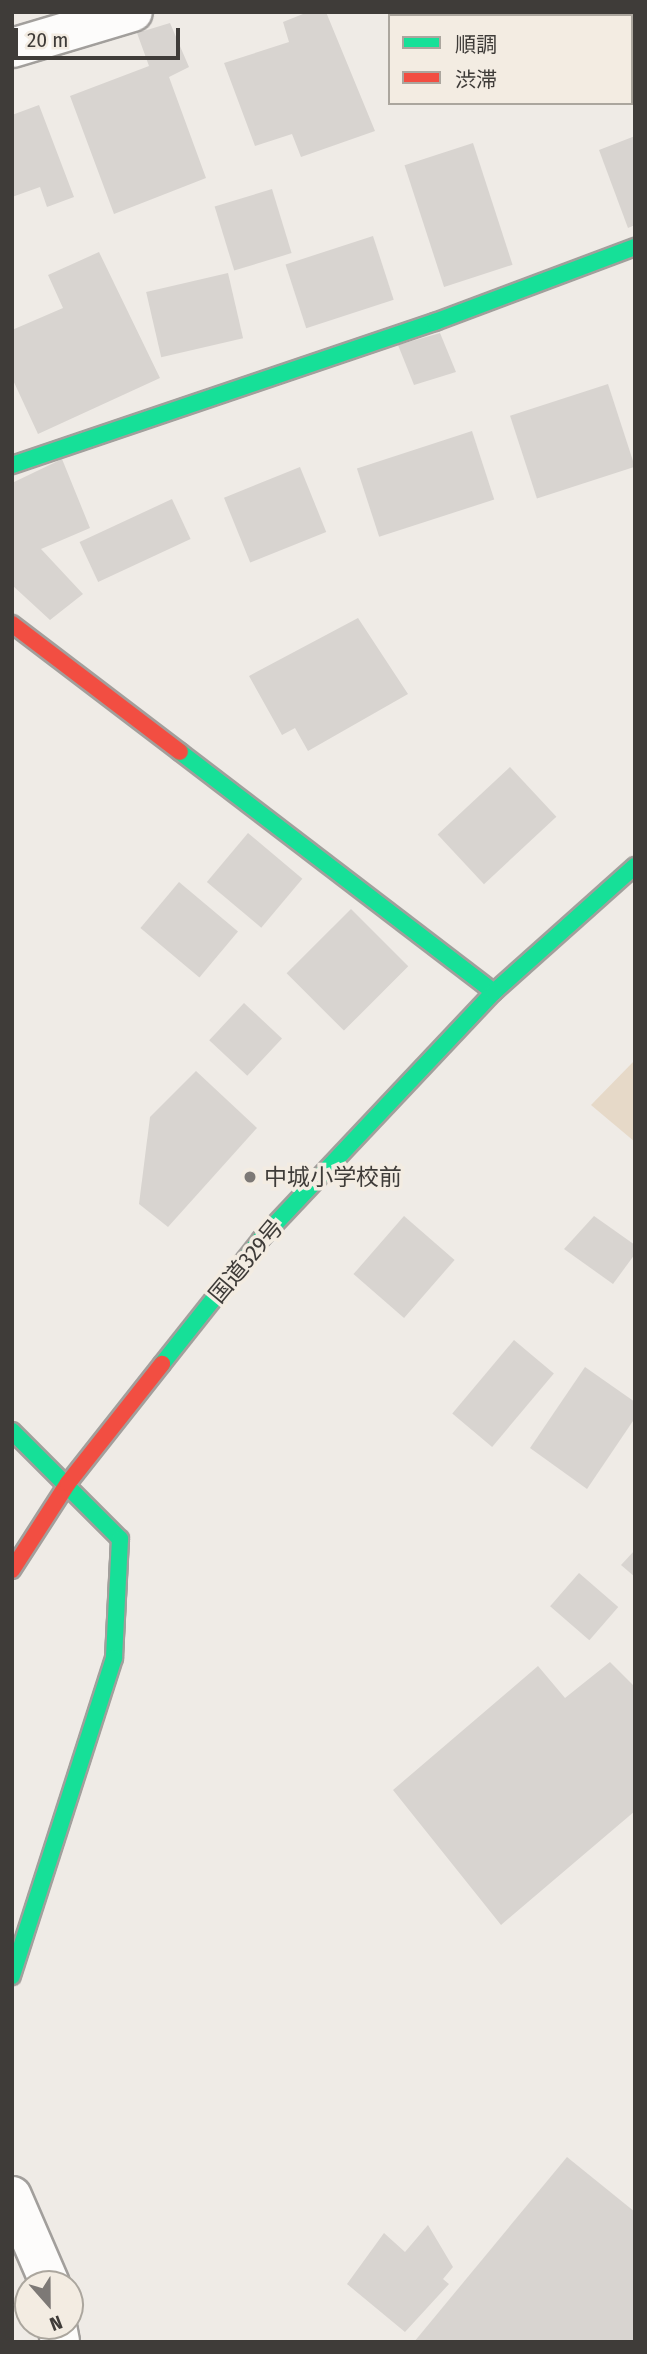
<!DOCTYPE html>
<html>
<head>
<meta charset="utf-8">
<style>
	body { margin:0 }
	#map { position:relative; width:647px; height:2354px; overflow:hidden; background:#efebe6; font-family:"Fira Sans Condensed","Noto Sans JP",sans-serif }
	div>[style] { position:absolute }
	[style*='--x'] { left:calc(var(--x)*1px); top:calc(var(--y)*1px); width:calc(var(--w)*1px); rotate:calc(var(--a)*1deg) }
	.green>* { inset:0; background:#e6d9c8 }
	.building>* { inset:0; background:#d8d4d0; transform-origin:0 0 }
	.roads { filter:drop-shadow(2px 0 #a29f9c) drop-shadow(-2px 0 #a29f9c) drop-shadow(0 2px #a29f9c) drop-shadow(0 -2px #a29f9c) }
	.street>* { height:38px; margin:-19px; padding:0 19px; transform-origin:19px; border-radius:19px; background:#fdfcfb }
	.fast>* { height:16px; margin:-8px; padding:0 8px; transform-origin:8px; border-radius:8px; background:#16e098 }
	.jam>* { height:16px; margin:-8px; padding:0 8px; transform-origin:8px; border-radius:8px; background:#f24e42 }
	.dots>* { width:19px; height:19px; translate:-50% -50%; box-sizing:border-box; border:4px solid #f3ece2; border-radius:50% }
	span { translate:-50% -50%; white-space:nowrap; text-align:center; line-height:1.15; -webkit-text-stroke:7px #f3ece2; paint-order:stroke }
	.poi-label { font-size:23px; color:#3f3c39 }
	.left { translate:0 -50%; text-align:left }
	.street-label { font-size:23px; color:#3f3c39 }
	.frame { position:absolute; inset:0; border:14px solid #3f3c39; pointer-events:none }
	.legend { position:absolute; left:388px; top:14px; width:245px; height:91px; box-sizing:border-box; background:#f3ece2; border:2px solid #aba69e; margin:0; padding:9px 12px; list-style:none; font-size:21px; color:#3f3c39 }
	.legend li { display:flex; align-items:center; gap:14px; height:35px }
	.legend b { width:35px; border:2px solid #aba69e }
	.north { position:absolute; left:14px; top:2270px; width:70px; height:70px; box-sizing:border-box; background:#f3ece2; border:2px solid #aba69e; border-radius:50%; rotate:159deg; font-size:19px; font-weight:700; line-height:28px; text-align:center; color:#3f3c39 }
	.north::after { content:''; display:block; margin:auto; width:24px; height:32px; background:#7d7976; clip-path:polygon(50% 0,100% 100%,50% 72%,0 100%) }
	.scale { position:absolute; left:14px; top:28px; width:166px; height:32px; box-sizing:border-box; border:4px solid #3f3c39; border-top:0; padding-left:9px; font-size:21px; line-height:24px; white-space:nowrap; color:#3f3c39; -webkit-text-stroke:5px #f3ece2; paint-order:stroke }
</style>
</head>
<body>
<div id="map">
	<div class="green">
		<div style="clip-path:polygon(635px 1060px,635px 1142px,591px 1105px)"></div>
	</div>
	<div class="building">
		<div style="clip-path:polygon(308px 12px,326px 12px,375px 131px,301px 157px,292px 134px,255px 146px,224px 63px,289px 42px,283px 22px)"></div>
		<div style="left:511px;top:12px;width:115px;height:4px"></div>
		<div style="clip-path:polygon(170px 23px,189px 67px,169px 77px,206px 178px,114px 214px,70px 96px,149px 66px,137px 33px)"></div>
		<div style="clip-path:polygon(39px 105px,74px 197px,47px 207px,40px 187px,12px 197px,12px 115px)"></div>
		<div style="clip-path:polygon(635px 136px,635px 225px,628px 228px,599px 150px)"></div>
		<div style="left:473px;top:143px;width:128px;height:72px;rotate:72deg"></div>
		<div style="left:272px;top:189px;width:67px;height:60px;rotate:73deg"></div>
		<div style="left:373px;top:236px;width:67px;height:92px;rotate:72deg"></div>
		<div style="clip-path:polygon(99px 252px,160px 378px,38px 434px,12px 378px,12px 330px,63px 308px,48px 275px)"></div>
		<div style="left:228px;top:273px;width:67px;height:84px;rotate:77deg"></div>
		<div style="clip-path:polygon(440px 333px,456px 372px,414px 385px,398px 345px)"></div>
		<div style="left:608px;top:384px;width:87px;height:103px;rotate:72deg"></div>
		<div style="left:472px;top:431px;width:72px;height:121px;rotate:72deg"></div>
		<div style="clip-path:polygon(62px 459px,90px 528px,41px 549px,83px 594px,50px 620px,12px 585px,12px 483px)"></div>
		<div style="left:300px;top:467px;width:70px;height:82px;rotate:68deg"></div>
		<div style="left:172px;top:499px;width:44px;height:102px;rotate:65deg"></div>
		<div style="clip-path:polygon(358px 618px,408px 694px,308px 751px,295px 728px,282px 735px,249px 676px)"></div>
		<div style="left:510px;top:767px;width:68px;height:99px;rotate:47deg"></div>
		<div style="left:248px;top:833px;width:71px;height:64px;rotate:40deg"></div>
		<div style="left:179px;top:882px;width:77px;height:60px;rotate:40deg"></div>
		<div style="left:351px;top:909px;width:81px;height:91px;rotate:45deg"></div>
		<div style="left:244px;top:1003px;width:52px;height:51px;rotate:43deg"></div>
		<div style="clip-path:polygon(196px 1071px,257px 1128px,168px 1227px,139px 1204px,150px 1117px)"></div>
		<div style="left:404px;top:1216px;width:67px;height:77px;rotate:41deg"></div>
		<div style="clip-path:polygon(594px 1216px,635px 1245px,635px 1254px,613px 1284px,564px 1249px)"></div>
		<div style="left:514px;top:1340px;width:52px;height:96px;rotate:40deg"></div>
		<div style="clip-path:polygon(585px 1367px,635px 1402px,635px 1418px,587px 1489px,530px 1448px)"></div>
		<div style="clip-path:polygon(635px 1550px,635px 1577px,621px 1565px)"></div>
		<div style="left:579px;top:1573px;width:52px;height:44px;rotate:41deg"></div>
		<div style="clip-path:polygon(610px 1662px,635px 1687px,635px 1811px,501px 1925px,393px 1790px,538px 1666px,565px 1698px)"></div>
		<div style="clip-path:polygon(567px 2157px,635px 2212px,635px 2342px,414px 2342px)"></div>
		<div style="clip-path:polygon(428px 2225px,453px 2267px,443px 2279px,449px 2284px,405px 2332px,347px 2284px,384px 2233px,405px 2252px)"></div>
	</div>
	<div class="roads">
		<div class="street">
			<div style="--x:12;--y:48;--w:126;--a:-16.6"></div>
			<div style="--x:12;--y:2196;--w:96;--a:66.6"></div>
			<div style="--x:57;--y:2326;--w:16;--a:79"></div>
		</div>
		<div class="fast">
			<div style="--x:12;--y:465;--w:447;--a:-18.7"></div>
			<div style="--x:435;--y:322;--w:214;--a:-20.6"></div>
			<div style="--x:180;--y:752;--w:395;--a:37.4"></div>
			<div style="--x:162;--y:1364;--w:159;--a:-51.6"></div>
			<div style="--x:261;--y:1239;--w:340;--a:-46.7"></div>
			<div style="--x:494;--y:992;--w:189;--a:-41.8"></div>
			<div style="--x:12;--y:1431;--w:153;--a:45"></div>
			<div style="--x:120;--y:1539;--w:119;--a:92.9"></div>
			<div style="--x:114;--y:1658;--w:334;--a:107.8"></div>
		</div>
		<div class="jam">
			<div style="--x:12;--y:624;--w:211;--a:37.3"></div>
			<div style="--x:12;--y:1570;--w:103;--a:-57.2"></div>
			<div style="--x:68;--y:1483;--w:152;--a:-51.7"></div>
		</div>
	</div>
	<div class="dots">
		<div style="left:250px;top:1177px;background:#7d7976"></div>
	</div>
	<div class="poi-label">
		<span class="left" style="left:264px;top:1177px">中城小学校前</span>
	</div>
	<div class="street-label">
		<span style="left:246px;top:1261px;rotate:-50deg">国道329号</span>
	</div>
	<div class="frame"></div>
	<ul class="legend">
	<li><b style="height:9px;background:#16e098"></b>順調</li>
	<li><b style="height:9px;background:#f24e42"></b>渋滞</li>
	</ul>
	<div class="north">N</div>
	<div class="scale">20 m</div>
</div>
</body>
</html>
